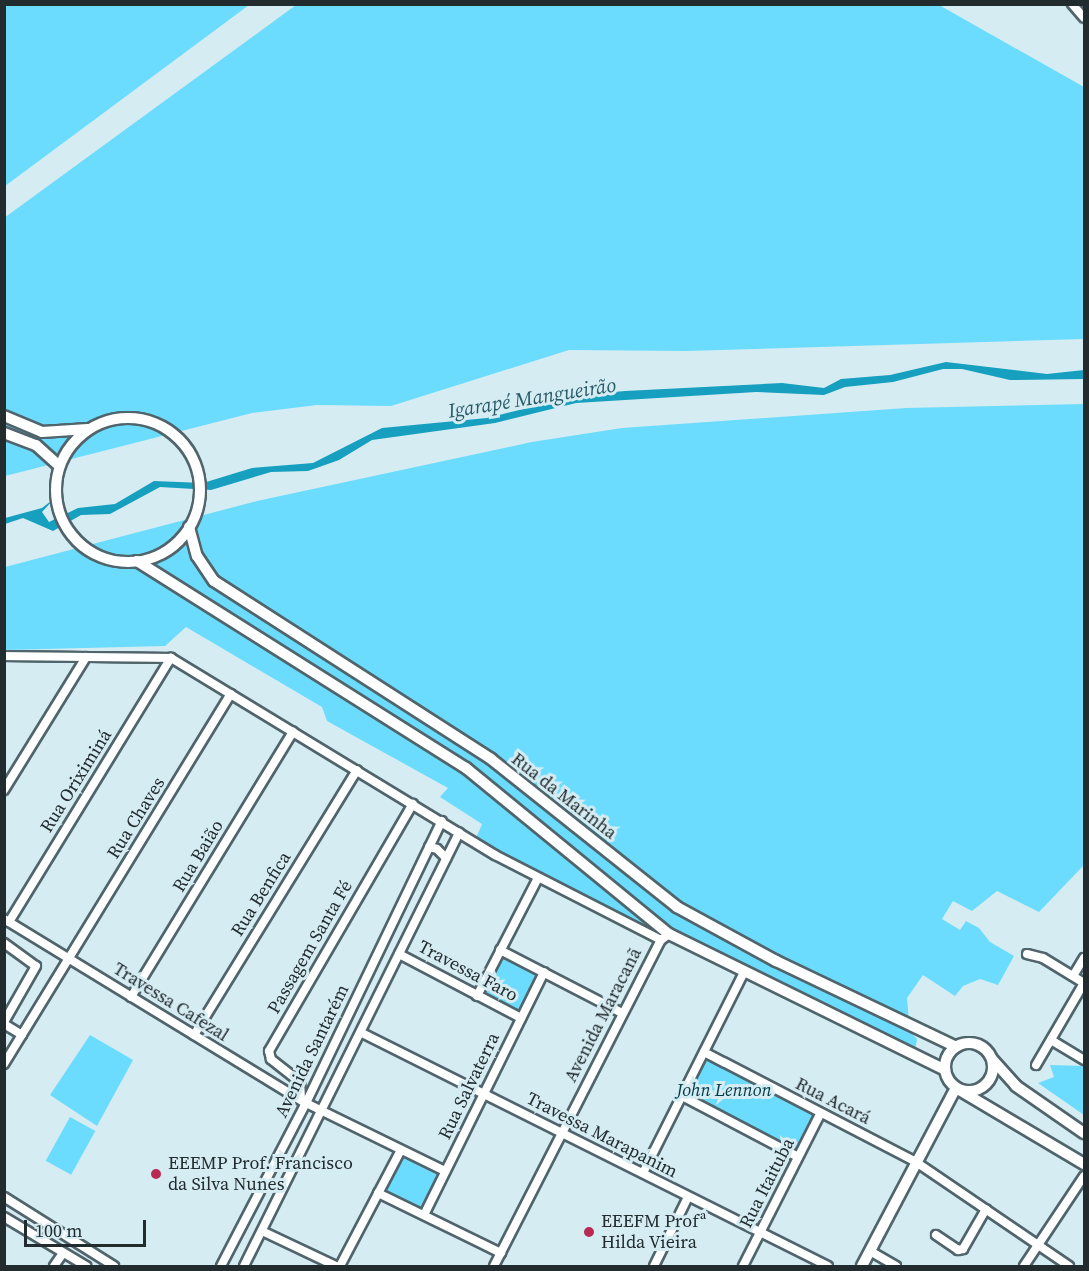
<!DOCTYPE html>
<html>
<head>
<meta charset="utf-8">
<style>
	body { margin:0 }
	#map { position:relative; width:1089px; height:1271px; overflow:hidden; background:#d5ecf3; font-family:"Source Serif 4",serif }
	div>[style] { position:absolute }
	[style*='--x'] { left:calc(var(--x)*1px); top:calc(var(--y)*1px); width:calc(var(--w)*1px); rotate:calc(var(--a)*1deg) }
	.green>* { inset:0; background:#6bdcfd; transform-origin:0 0 }
	.water>* { inset:0; background:#169fbf }
	.roads { filter:drop-shadow(2px 0 #50646b) drop-shadow(-2px 0 #50646b) drop-shadow(0 2px #50646b) drop-shadow(0 -2px #50646b) }
	.minor>* { height:8px; margin:-4px; padding:0 4px; transform-origin:4px; border-radius:4px; background:#fff }
	.major>* { height:10px; margin:-5px; padding:0 5px; transform-origin:5px; border-radius:5px; background:#fff }
	.major>.ring { margin:-5px; padding:0; box-sizing:content-box; background:none; border:10px solid #fff; border-radius:50% }
	.dots>* { width:16px; height:16px; translate:-50% -50%; box-sizing:border-box; border:3px solid #d5ecf3; border-radius:50% }
	span { translate:-50% -50%; white-space:nowrap; text-align:center; line-height:1.15; -webkit-text-stroke:6px #d5ecf3; paint-order:stroke }
	.street-label { font-size:18px; color:#222b2e }
	.park-label { font-size:18px; color:#013a48; font-style:italic }
	.poi-label { font-size:18px; color:#222b2e }
	.left { translate:0 -50%; text-align:left }
	.water-label { font-size:20px; color:#295a68; font-style:italic }
	.frame { position:absolute; inset:0; border:6px solid #222b2e; pointer-events:none }
	.scale { position:absolute; left:24px; top:1220px; width:122px; height:27px; box-sizing:border-box; border:3px solid #222b2e; border-top:0; padding-left:8px; font-size:18px; line-height:21px; white-space:nowrap; color:#222b2e; -webkit-text-stroke:4px #d5ecf3; paint-order:stroke }
</style>
</head>
<body>
<div id="map">
	<div class="green">
		<div style="clip-path:polygon(5px 4px,249px 4px,249px 5px,5px 186px)"></div>
		<div style="clip-path:polygon(296px 5px,939px 5px,1084px 87px,1084px 339px,686px 351px,569px 350px,391px 406px,317px 405px,252px 413px,5px 476px,4px 218px)"></div>
		<div style="clip-path:polygon(1084px 404px,1084px 865px,1039px 912px,997px 891px,972px 911px,953px 901px,942px 919px,960px 930px,966px 921px,979px 928px,990px 942px,1014px 956px,998px 985px,980px 979px,963px 986px,955px 996px,923px 975px,907px 998px,910px 1032px,917px 1039px,914px 1058px,663px 936px,476px 838px,482px 824px,440px 797px,448px 788px,327px 721px,322px 707px,186px 627px,165px 646px,5px 650px,5px 567px,257px 501px,532px 442px,622px 428px,906px 408px)"></div>
		<div style="left:500px;top:950px;width:49px;height:51px;rotate:27deg"></div>
		<div style="clip-path:polygon(90px 1035px,133px 1060px,97px 1126px,50px 1095px)"></div>
		<div style="left:704px;top:1052px;width:132px;height:49px;rotate:28deg"></div>
		<div style="clip-path:polygon(1050px 1065px,1084px 1066px,1084px 1115px,1038px 1083px,1054px 1077px)"></div>
		<div style="left:70px;top:1117px;width:29px;height:50px;rotate:29deg"></div>
		<div style="left:401px;top:1150px;width:49px;height:49px;rotate:26deg"></div>
	</div>
	<div class="water">
		<div style="clip-path:polygon(946px 362px,1047px 374px,1084px 370px,1084px 379px,1010px 380px,962px 369px,943px 369px,893px 382px,845px 387px,824px 395px,756px 392px,576px 403px,495px 423px,372px 440px,339px 460px,308px 471px,271px 472px,211px 490px,160px 487px,110px 514px,81px 515px,53px 531px,23px 518px,5px 524px,5px 518px,42px 508px,55px 498px,42px 512px,49px 522px,78px 508px,115px 504px,154px 481px,203px 483px,252px 468px,313px 463px,382px 428px,487px 418px,581px 395px,625px 391px,782px 383px,824px 388px,841px 379px,890px 375px)"></div>
	</div>
	<div class="roads">
		<div class="minor">
			<div style="--x:1072;--y:4;--w:18;--a:49"></div>
			<div style="--x:4;--y:656;--w:167;--a:0.7"></div>
			<div style="--x:171;--y:658;--w:379;--a:31.3"></div>
			<div style="--x:495;--y:855;--w:186;--a:27.1"></div>
			<div style="--x:661;--y:940;--w:10;--a:-37"></div>
			<div style="--x:4;--y:790;--w:156;--a:-58.3"></div>
			<div style="--x:429;--y:847;--w:8;--a:14"></div>
			<div style="--x:437;--y:849;--w:13;--a:45"></div>
			<div style="--x:4;--y:919;--w:354;--a:31.4"></div>
			<div style="--x:306;--y:1103;--w:155;--a:26.1"></div>
			<div style="--x:9;--y:922;--w:310;--a:-58.5"></div>
			<div style="--x:4;--y:943;--w:39;--a:36"></div>
			<div style="--x:36;--y:966;--w:64;--a:119.7"></div>
			<div style="--x:500;--y:950;--w:137;--a:27.3"></div>
			<div style="--x:399;--y:954;--w:138;--a:27.7"></div>
			<div style="--x:1027;--y:954;--w:16;--a:14"></div>
			<div style="--x:1043;--y:958;--w:48;--a:31.4"></div>
			<div style="--x:1084;--y:983;--w:95;--a:120.3"></div>
			<div style="--x:1073;--y:976;--w:21;--a:-59"></div>
			<div style="--x:477;--y:996;--w:133;--a:-62.7"></div>
			<div style="--x:131;--y:997;--w:311;--a:-58.6"></div>
			<div style="--x:4;--y:1024;--w:21;--a:31"></div>
			<div style="--x:362;--y:1033;--w:521;--a:26.57"></div>
			<div style="--x:194;--y:1035;--w:311;--a:-58.4"></div>
			<div style="--x:1051;--y:1040;--w:39;--a:31"></div>
			<div style="--x:704;--y:1052;--w:239;--a:27.4"></div>
			<div style="--x:916;--y:1162;--w:185;--a:34.2"></div>
			<div style="--x:4;--y:1064;--w:434;--a:-58.5"></div>
			<div style="--x:682;--y:1096;--w:131;--a:27.7"></div>
			<div style="--x:301;--y:1099;--w:17;--a:-93"></div>
			<div style="--x:300;--y:1082;--w:37;--a:-142"></div>
			<div style="--x:271;--y:1059;--w:8;--a:-104"></div>
			<div style="--x:269;--y:1051;--w:286;--a:-59.8"></div>
			<div style="--x:643;--y:1173;--w:225;--a:-63.3"></div>
			<div style="--x:378;--y:1193;--w:137;--a:26"></div>
			<div style="--x:4;--y:1197;--w:130;--a:32.1"></div>
			<div style="--x:424;--y:1215;--w:271;--a:-63.7"></div>
			<div style="--x:4;--y:1217;--w:96;--a:30.9"></div>
			<div style="--x:262;--y:1231;--w:82;--a:25.3"></div>
			<div style="--x:936;--y:1235;--w:27;--a:34"></div>
			<div style="--x:958;--y:1250;--w:5;--a:-11"></div>
			<div style="--x:963;--y:1249;--w:46;--a:-60.1"></div>
			<div style="--x:870;--y:1251;--w:30;--a:30"></div>
			<div style="--x:54;--y:1266;--w:16;--a:-55"></div>
			<div style="--x:221;--y:1266;--w:184;--a:-62.5"></div>
			<div style="--x:306;--y:1103;--w:313;--a:-64.3"></div>
			<div style="--x:244;--y:1266;--w:484;--a:-63.6"></div>
			<div style="--x:340;--y:1266;--w:131;--a:-62.3"></div>
			<div style="--x:494;--y:1266;--w:366;--a:-62.9"></div>
			<div style="--x:654;--y:1266;--w:77;--a:-63.8"></div>
			<div style="--x:743;--y:1266;--w:170;--a:-63.1"></div>
			<div style="--x:1024;--y:1266;--w:108;--a:-56.3"></div>
		</div>
		<div class="major">
			<div style="--x:4;--y:416;--w:41;--a:22.8"></div>
			<div style="--x:42;--y:432;--w:46;--a:-3.7"></div>
			<div class="ring" style="left:56px;top:418px;width:134px;height:134px"></div>
			<div style="--x:4;--y:433;--w:34;--a:21"></div>
			<div style="--x:36;--y:445;--w:31;--a:42"></div>
			<div style="--x:189;--y:527;--w:30;--a:75"></div>
			<div style="--x:197;--y:556;--w:30;--a:56"></div>
			<div style="--x:214;--y:581;--w:329;--a:32.7"></div>
			<div style="--x:491;--y:759;--w:238;--a:38.5"></div>
			<div style="--x:677;--y:907;--w:113;--a:28.6"></div>
			<div style="--x:776;--y:961;--w:199;--a:25.5"></div>
			<div style="--x:137;--y:561;--w:389;--a:32.2"></div>
			<div style="--x:466;--y:768;--w:262;--a:39.3"></div>
			<div style="--x:669;--y:934;--w:308;--a:26.2"></div>
			<div class="ring" style="left:945px;top:1043px;width:38px;height:38px"></div>
			<div style="--x:992;--y:1059;--w:36;--a:48"></div>
			<div style="--x:1016;--y:1086;--w:83;--a:34.7"></div>
			<div style="--x:862;--y:1266;--w:201;--a:-62.2"></div>
			<div style="--x:956;--y:1088;--w:149;--a:30.7"></div>
		</div>
	</div>
	<div class="dots">
		<div style="left:156px;top:1174px;background:#b92953"></div>
		<div style="left:589px;top:1232px;background:#b92953"></div>
	</div>
	<div class="street-label">
		<span style="left:76px;top:781px;rotate:-58deg">Rua Oriximiná</span>
		<span style="left:564px;top:796px;rotate:38deg">Rua da Marinha</span>
		<span style="left:136px;top:818px;rotate:-58deg">Rua Chaves</span>
		<span style="left:198px;top:856px;rotate:-59deg">Rua Baião</span>
		<span style="left:261px;top:894px;rotate:-58deg">Rua Benfica</span>
		<span style="left:310px;top:947px;rotate:-60deg">Passagem Santa Fé</span>
		<span style="left:468px;top:971px;rotate:28deg">Travessa Faro</span>
		<span style="left:171px;top:1002px;rotate:32deg">Travessa Cafezal</span>
		<span style="left:603px;top:1015px;rotate:-63deg">Avenida Maracanã</span>
		<span style="left:312px;top:1051px;rotate:-64deg">Avenida Santarém</span>
		<span style="left:469px;top:1086px;rotate:-64deg">Rua Salvaterra</span>
		<span style="left:833px;top:1101px;rotate:27deg">Rua Acará</span>
		<span style="left:602px;top:1135px;rotate:27deg">Travessa Marapanim</span>
		<span style="left:767px;top:1183px;rotate:-63deg">Rua Itaituba</span>
	</div>
	<div class="park-label">
		<span style="left:724px;top:1090px">John Lennon</span>
	</div>
	<div class="poi-label">
		<span class="left" style="left:168px;top:1174px">EEEMP Prof. Francisco<br>da Silva Nunes</span>
		<span class="left" style="left:601px;top:1232px">EEEFM Profª<br>Hilda Vieira</span>
	</div>
	<div class="water-label">
		<span style="left:532px;top:398px;rotate:-9deg">Igarapé Mangueirão</span>
	</div>
	<div class="frame"></div>
	<div class="scale">100 m</div>
</div>
</body>
</html>
